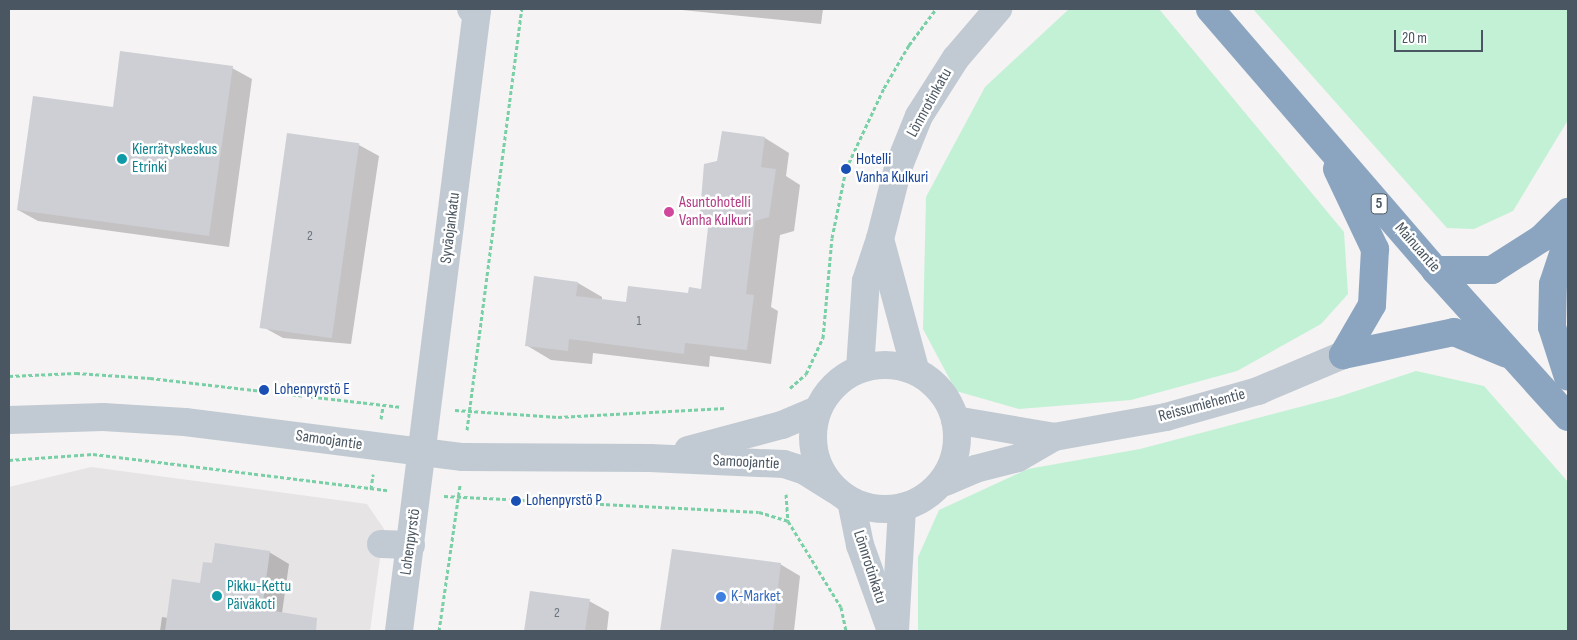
<!DOCTYPE html>
<html>
<head>
<meta charset="utf-8">
<style>
	body { margin:0 }
	#map { position:relative; width:1577px; height:640px; overflow:hidden; background:#f5f3f3; font-family:"Sofia Sans Condensed",sans-serif }
	div>[style] { position:absolute }
	[style*='--x'] { left:calc(var(--x)*1px); top:calc(var(--y)*1px); width:calc(var(--w)*1px); rotate:calc(var(--a)*1deg) }
	.education>* { inset:0; background:#e6e4e5 }
	.green>* { inset:0; background:#c3f1d5 }
	.shadow>* { inset:0; background:#0003 }
	.building>* { inset:0; background:#cdcfd5; transform-origin:0 0 }
	.path>* { height:3px; margin-top:-1.5px; transform-origin:0; background:repeating-linear-gradient(90deg,#7ad0a6 0 4px,transparent 0 6.5px) }
	.minor>* { height:28px; margin:-14px; padding:0 14px; transform-origin:14px; border-radius:14px; background:#c1cad2 }
	.minor>.ring { margin:-14px; padding:0; box-sizing:content-box; background:none; border:28px solid #c1cad2; border-radius:50% }
	.highway>* { height:28px; margin:-14px; padding:0 14px; transform-origin:14px; border-radius:14px; background:#8ba5c1 }
	.dots>* { width:14px; height:14px; translate:-50% -50%; box-sizing:border-box; border:2px solid #fff; border-radius:50% }
	span { translate:-50% -50%; white-space:nowrap; text-align:center; line-height:1.15; -webkit-text-stroke:5px #fff; paint-order:stroke }
	.number-label { font-size:14px; color:#6b747e }
	.number-label span { -webkit-text-stroke-width:0 }
	.shield-label span { padding:1px 4px; background:#fff; border:1px solid; border-radius:4px; -webkit-text-stroke-width:0 }
	.shield-label { font-size:15px; color:#4a5661; font-weight:700 }
	.street-label { font-size:16px; color:#4a5661 }
	.culture-label { font-size:16px; color:#0d838f }
	.left { translate:0 -50%; text-align:left }
	.transit-label { font-size:16px; color:#164399 }
	.hotel-label { font-size:16px; color:#b23c85 }
	.shop-label { font-size:16px; color:#366cbe }
	.frame { position:absolute; inset:0; border:10px solid #4a5661; pointer-events:none }
	.scale { position:absolute; left:1394px; top:30px; width:89px; height:22px; box-sizing:border-box; border:2px solid #4a5661; border-top:0; padding-left:6px; font-size:15px; line-height:18px; white-space:nowrap; color:#4a5661; -webkit-text-stroke:4px #fff; paint-order:stroke }
</style>
</head>
<body>
<div id="map">
	<div class="education">
		<div style="clip-path:polygon(91px 467px,367px 504px,384px 529px,370px 631px,9px 631px,9px 487px)"></div>
	</div>
	<div class="green">
		<div style="clip-path:polygon(1069px 9px,1159px 9px,1344px 232px,1348px 294px,1321px 324px,1237px 371px,1131px 400px,1019px 409px,956px 391px,923px 329px,926px 197px,985px 87px)"></div>
		<div style="clip-path:polygon(1253px 9px,1568px 9px,1568px 120px,1513px 211px,1474px 229px,1447px 228px)"></div>
		<div style="clip-path:polygon(1416px 371px,1484px 386px,1568px 482px,1568px 631px,918px 631px,918px 557px,939px 510px,1028px 469px,1140px 449px,1338px 397px)"></div>
	</div>
	<div class="shadow">
		<div style="clip-path:polygon(672px 9px,823px 9px,821px 24px)"></div>
		<div style="clip-path:polygon(232px 68px,252px 79px,229px 247px,38px 221px,18px 210px)"></div>
		<div style="clip-path:polygon(288px 135px,359px 145px,379px 156px,351px 344px,283px 338px,263px 327px)"></div>
		<div style="clip-path:polygon(765px 138px,789px 153px,786px 176px,800px 185px,794px 231px,780px 235px,771px 307px,778px 311px,771px 364px,710px 356px,709px 367px,593px 353px,592px 364px,551px 360px,526px 345px,578px 283px,602px 297px,602px 300px,627px 304px,689px 295px,702px 290px,719px 162px)"></div>
		<div style="clip-path:polygon(673px 550px,780px 564px,800px 576px,794px 631px,662px 631px)"></div>
		<div style="clip-path:polygon(269px 552px,289px 564px,282px 613px,313px 631px,160px 631px,162px 617px,168px 618px,201px 584px,213px 565px)"></div>
		<div style="clip-path:polygon(531px 592px,589px 601px,609px 612px,607px 630px,619px 631px,525px 631px)"></div>
	</div>
	<div class="building">
		<div style="clip-path:polygon(120px 51px,233px 66px,209px 236px,17px 210px,33px 96px,113px 107px)"></div>
		<div style="clip-path:polygon(722px 131px,765px 137px,761px 167px,776px 169px,769px 217px,755px 221px,746px 294px,754px 295px,747px 350px,685px 343px,684px 354px,569px 339px,568px 351px,525px 346px,534px 276px,578px 282px,576px 296px,626px 302px,628px 286px,688px 293px,689px 287px,701px 289px,709px 219px,700px 213px,704px 164px,717px 161px)"></div>
		<div style="left:287px;top:133px;width:73px;height:197px;rotate:8deg"></div>
		<div style="clip-path:polygon(215px 543px,270px 551px,262px 609px,317px 618px,316px 631px,165px 631px,172px 579px,200px 583px,203px 562px,212px 563px)"></div>
		<div style="clip-path:polygon(672px 549px,781px 563px,773px 631px,660px 631px)"></div>
		<div style="clip-path:polygon(530px 591px,590px 599px,585px 631px,524px 631px)"></div>
	</div>
	<div class="path">
		<div style="--x:9;--y:376;--w:67;--a:-2.6"></div>
		<div style="--x:76;--y:373;--w:74;--a:3.9"></div>
		<div style="--x:150;--y:378;--w:251;--a:6.6"></div>
		<div style="--x:790;--y:388;--w:21;--a:-41"></div>
		<div style="--x:806;--y:374;--w:40;--a:-65"></div>
		<div style="--x:823;--y:338;--w:100;--a:-84.9"></div>
		<div style="--x:832;--y:238;--w:70;--a:-78.5"></div>
		<div style="--x:846;--y:169;--w:89;--a:-64.9"></div>
		<div style="--x:884;--y:88;--w:50;--a:-59.8"></div>
		<div style="--x:909;--y:45;--w:45;--a:-53.1"></div>
		<div style="--x:455;--y:410;--w:103;--a:3.9"></div>
		<div style="--x:558;--y:417;--w:168;--a:-3.1"></div>
		<div style="--x:381;--y:419;--w:13;--a:-81"></div>
		<div style="--x:467;--y:430;--w:425;--a:-82.6"></div>
		<div style="--x:9;--y:460;--w:84;--a:-4.1"></div>
		<div style="--x:93;--y:454;--w:297;--a:7"></div>
		<div style="--x:371;--y:489;--w:15;--a:-82"></div>
		<div style="--x:786;--y:494;--w:27;--a:86"></div>
		<div style="--x:788;--y:521;--w:101;--a:58.4"></div>
		<div style="--x:841;--y:607;--w:25;--a:78"></div>
		<div style="--x:444;--y:496;--w:315;--a:2.9"></div>
		<div style="--x:759;--y:512;--w:30;--a:17"></div>
		<div style="--x:439;--y:631;--w:148;--a:-81.8"></div>
	</div>
	<div class="minor">
		<div style="--x:880;--y:239;--w:135;--a:74.9"></div>
		<div class="ring" style="left:813px;top:365px;width:116px;height:116px"></div>
		<div style="--x:860;--y:368;--w:87;--a:-86.1"></div>
		<div style="--x:866;--y:281;--w:44;--a:-71.6"></div>
		<div style="--x:880;--y:239;--w:73;--a:-75.8"></div>
		<div style="--x:898;--y:168;--w:56;--a:-68"></div>
		<div style="--x:919;--y:116;--w:69;--a:-57.5"></div>
		<div style="--x:956;--y:58;--w:65;--a:-49.4"></div>
		<div style="--x:9;--y:420;--w:94;--a:-1.8"></div>
		<div style="--x:103;--y:417;--w:82;--a:3.5"></div>
		<div style="--x:185;--y:422;--w:280;--a:7.2"></div>
		<div style="--x:463;--y:457;--w:187;--a:0.3"></div>
		<div style="--x:650;--y:458;--w:134;--a:2.6"></div>
		<div style="--x:784;--y:464;--w:20;--a:18"></div>
		<div style="--x:803;--y:470;--w:39;--a:32"></div>
		<div style="--x:955;--y:420;--w:100;--a:9.7"></div>
		<div style="--x:688;--y:450;--w:97;--a:-14.9"></div>
		<div style="--x:782;--y:425;--w:39;--a:-23"></div>
		<div style="--x:945;--y:482;--w:33;--a:-23"></div>
		<div style="--x:975;--y:469;--w:44;--a:-14.3"></div>
		<div style="--x:1018;--y:458;--w:42;--a:-30.3"></div>
		<div style="--x:1054;--y:437;--w:114;--a:-10.1"></div>
		<div style="--x:1166;--y:417;--w:96;--a:-15.8"></div>
		<div style="--x:1258;--y:391;--w:92;--a:-23"></div>
		<div style="--x:851;--y:501;--w:45;--a:78.4"></div>
		<div style="--x:860;--y:545;--w:91;--a:70.2"></div>
		<div style="--x:381;--y:544;--w:30;--a:2"></div>
		<div style="--x:895;--y:630;--w:123;--a:-86.7"></div>
		<div style="--x:399;--y:631;--w:626;--a:-82.84"></div>
		<div style="--x:477;--y:10;--w:6;--a:-171"></div>
	</div>
	<div class="highway">
		<div style="--x:1210;--y:9;--w:345;--a:49.2"></div>
		<div style="--x:1435;--y:270;--w:198;--a:47.9"></div>
		<div style="--x:1337;--y:169;--w:89;--a:64.6"></div>
		<div style="--x:1375;--y:249;--w:56;--a:93.1"></div>
		<div style="--x:1372;--y:305;--w:58;--a:120.1"></div>
		<div style="--x:1568;--y:239;--w:47;--a:108.4"></div>
		<div style="--x:1553;--y:284;--w:43;--a:91.3"></div>
		<div style="--x:1552;--y:327;--w:52;--a:72.3"></div>
		<div style="--x:1435;--y:270;--w:57;--a:0"></div>
		<div style="--x:1492;--y:270;--w:59;--a:-32.6"></div>
		<div style="--x:1542;--y:238;--w:37;--a:-45"></div>
		<div style="--x:1343;--y:355;--w:113;--a:-11.7"></div>
		<div style="--x:1454;--y:332;--w:57;--a:22.5"></div>
	</div>
	<div class="dots">
		<div style="left:122px;top:159px;background:#0f9aa8"></div>
		<div style="left:846px;top:169px;background:#1a4fb4"></div>
		<div style="left:669px;top:212px;background:#d1479c"></div>
		<div style="left:264px;top:390px;background:#1a4fb4"></div>
		<div style="left:516px;top:501px;background:#1a4fb4"></div>
		<div style="left:217px;top:596px;background:#0f9aa8"></div>
		<div style="left:721px;top:597px;background:#3f7fe0"></div>
	</div>
	<div class="number-label">
		<span style="left:310px;top:236px">2</span>
		<span style="left:639px;top:321px">1</span>
		<span style="left:557px;top:613px">2</span>
	</div>
	<div class="shield-label">
		<span style="left:1379px;top:204px">5</span>
	</div>
	<div class="street-label">
		<span style="left:930px;top:103px;rotate:-61deg">Lönnrotinkatu</span>
		<span style="left:451px;top:228px;rotate:-83deg">Syväojankatu</span>
		<span style="left:1417px;top:248px;rotate:49deg">Mainuantie</span>
		<span style="left:1202px;top:406px;rotate:-15deg">Reissumiehentie</span>
		<span style="left:329px;top:441px;rotate:8deg">Samoojantie</span>
		<span style="left:746px;top:463px;rotate:3deg">Samoojantie</span>
		<span style="left:411px;top:542px;rotate:-82deg">Lohenpyrstö</span>
		<span style="left:869px;top:567px;rotate:72deg">Lönnrotinkatu</span>
	</div>
	<div class="culture-label">
		<span class="left" style="left:132px;top:159px">Kierrätyskeskus<br>Etrinki</span>
		<span class="left" style="left:227px;top:596px">Pikku-Kettu<br>Päiväkoti</span>
	</div>
	<div class="transit-label">
		<span class="left" style="left:856px;top:169px">Hotelli<br>Vanha Kulkuri</span>
		<span class="left" style="left:274px;top:390px">Lohenpyrstö E</span>
		<span class="left" style="left:526px;top:501px">Lohenpyrstö P</span>
	</div>
	<div class="hotel-label">
		<span class="left" style="left:679px;top:212px">Asuntohotelli<br>Vanha Kulkuri</span>
	</div>
	<div class="shop-label">
		<span class="left" style="left:731px;top:597px">K-Market</span>
	</div>
	<div class="frame"></div>
	<div class="scale">20 m</div>
</div>
</body>
</html>
